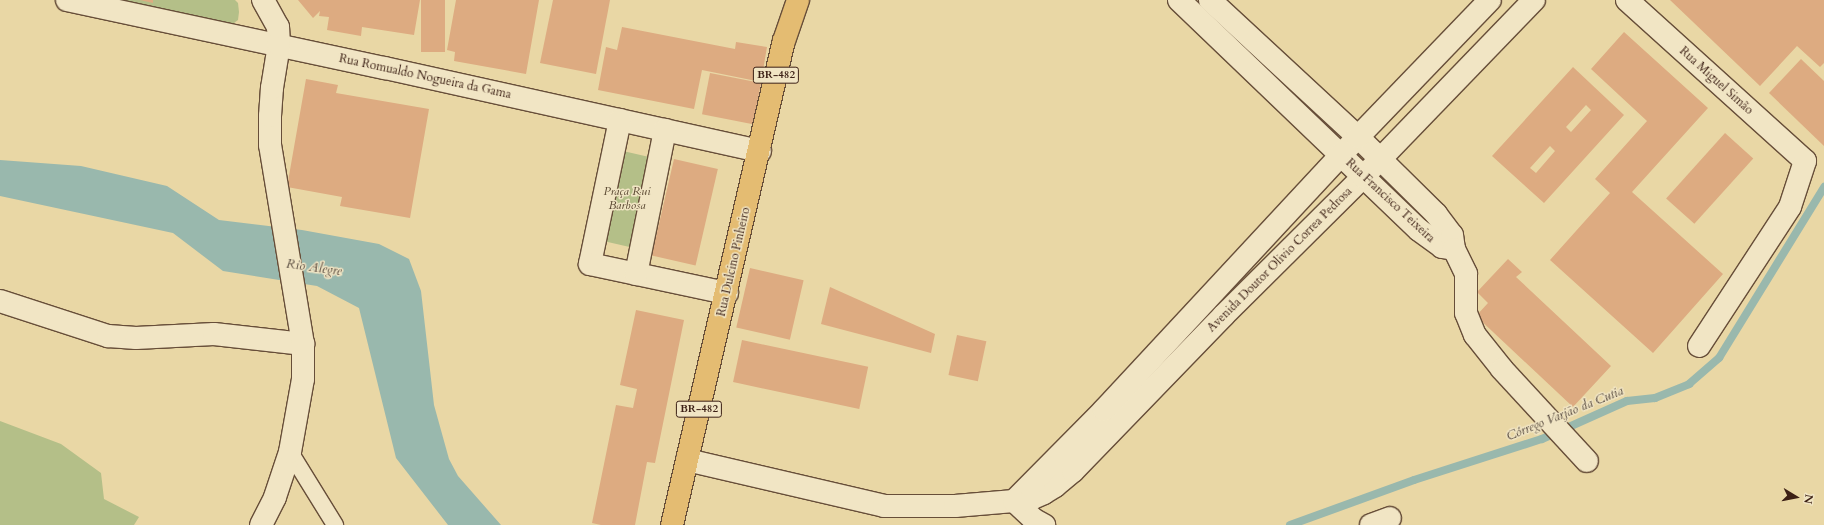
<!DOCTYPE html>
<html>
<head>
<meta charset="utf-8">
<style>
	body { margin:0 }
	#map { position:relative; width:1824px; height:525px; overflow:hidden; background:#e9d7a5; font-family:Cardo,serif }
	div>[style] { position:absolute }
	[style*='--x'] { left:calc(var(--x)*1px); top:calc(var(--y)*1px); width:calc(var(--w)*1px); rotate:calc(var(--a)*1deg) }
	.green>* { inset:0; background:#b4bf88; transform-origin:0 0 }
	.water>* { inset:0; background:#99b8ad }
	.stream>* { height:8px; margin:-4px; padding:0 4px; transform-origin:4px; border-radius:4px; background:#99b8ad }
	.building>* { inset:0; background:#ddab81; transform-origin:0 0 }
	.roads { filter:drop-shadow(1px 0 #674e39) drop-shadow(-1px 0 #674e39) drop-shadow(0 1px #674e39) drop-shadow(0 -1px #674e39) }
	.service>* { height:16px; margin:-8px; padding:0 8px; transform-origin:8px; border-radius:8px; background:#f1e5c4 }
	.minor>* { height:22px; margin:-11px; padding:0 11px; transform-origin:11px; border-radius:11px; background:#f1e5c4 }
	.trunk>* { height:22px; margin:-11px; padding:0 11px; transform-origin:11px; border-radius:11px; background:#e4bc72 }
	span { translate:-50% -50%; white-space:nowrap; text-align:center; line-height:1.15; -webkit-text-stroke:3px #f1e5c4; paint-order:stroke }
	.shield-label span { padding:1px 3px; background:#f1e5c4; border:1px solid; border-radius:3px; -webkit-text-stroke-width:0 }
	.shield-label { font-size:11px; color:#3c2015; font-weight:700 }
	.street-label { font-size:12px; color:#3c2015 }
	.park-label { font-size:12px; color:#5a4832; font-style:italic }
	.water-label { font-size:13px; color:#53463b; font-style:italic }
	.north { position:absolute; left:1776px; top:477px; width:40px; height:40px; -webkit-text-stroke:3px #f1e5c4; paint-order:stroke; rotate:100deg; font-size:11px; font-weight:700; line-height:16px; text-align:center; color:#3c2015 }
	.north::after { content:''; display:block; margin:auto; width:14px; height:18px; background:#3c2015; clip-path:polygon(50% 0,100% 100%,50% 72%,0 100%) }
</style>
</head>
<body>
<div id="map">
	<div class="green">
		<div style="clip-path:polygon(102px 0,235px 0,238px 3px,239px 12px,238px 20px,230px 26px)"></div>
		<div style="left:623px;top:151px;width:28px;height:92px;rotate:13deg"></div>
		<div style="clip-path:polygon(0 421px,61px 444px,101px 473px,104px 499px,139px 517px,134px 525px,0 525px)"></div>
	</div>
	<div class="water">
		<div style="clip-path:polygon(0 160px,81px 166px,167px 186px,219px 220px,302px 230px,379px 244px,409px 259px,421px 291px,434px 405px,449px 459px,458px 476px,501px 525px,448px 525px,396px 458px,359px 308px,317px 286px,223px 271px,173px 233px,0 196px)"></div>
	</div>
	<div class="stream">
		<div style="--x:1290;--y:525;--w:132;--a:-19.9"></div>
		<div style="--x:1414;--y:480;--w:134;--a:-17.8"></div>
		<div style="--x:1542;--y:439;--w:93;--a:-24.1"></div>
		<div style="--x:1627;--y:401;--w:28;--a:-6"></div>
		<div style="--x:1655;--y:398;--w:37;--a:-22"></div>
		<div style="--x:1689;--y:384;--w:40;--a:-41"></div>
		<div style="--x:1719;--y:358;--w:201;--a:-58.4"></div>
	</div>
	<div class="building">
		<div style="clip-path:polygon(140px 0,153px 0,153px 3px)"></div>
		<div style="clip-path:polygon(298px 0,420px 0,414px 35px,362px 27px,361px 36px,327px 30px,329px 17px,319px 16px,320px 11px,313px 18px)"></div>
		<div style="left:421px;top:0;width:24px;height:52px"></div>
		<div style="clip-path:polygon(456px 0,539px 0,526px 74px,454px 61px,455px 52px,447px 50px)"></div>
		<div style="clip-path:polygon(553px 0,610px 0,596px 74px,540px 63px)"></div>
		<div style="clip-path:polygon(1670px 0,1824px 0,1824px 63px,1820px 67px,1797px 46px,1760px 86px)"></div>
		<div style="clip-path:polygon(622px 27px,735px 49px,736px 42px,767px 47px,761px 82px,702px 70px,694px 109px,598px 90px,606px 47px,617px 50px)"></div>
		<div style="clip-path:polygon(1624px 32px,1708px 108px,1632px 192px,1723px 274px,1653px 353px,1550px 260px,1610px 193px,1595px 179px,1647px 121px,1591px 69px)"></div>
		<div style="clip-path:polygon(1801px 59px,1824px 81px,1824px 146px,1769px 93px)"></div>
		<div style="clip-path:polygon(evenodd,1573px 67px,1624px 115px,1544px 203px,1492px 156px,1573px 67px,1586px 105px,1591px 110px,1571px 132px,1566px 127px,1586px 105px,1573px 67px,1550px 146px,1555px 151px,1536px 173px,1530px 168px,1550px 146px)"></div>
		<div style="left:710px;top:73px;width:52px;height:42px;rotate:11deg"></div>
		<div style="clip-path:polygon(306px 79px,338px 85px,336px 93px,429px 109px,410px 218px,340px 206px,342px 197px,287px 187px)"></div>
		<div style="left:1725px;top:133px;width:38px;height:88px;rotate:42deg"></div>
		<div style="left:674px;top:159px;width:45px;height:99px;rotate:13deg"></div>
		<div style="clip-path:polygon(1508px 259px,1522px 272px,1516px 277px,1611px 366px,1573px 407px,1476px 316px,1488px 303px,1477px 292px)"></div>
		<div style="left:750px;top:268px;width:55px;height:61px;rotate:13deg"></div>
		<div style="clip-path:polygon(830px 287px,935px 334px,931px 353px,821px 324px)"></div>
		<div style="clip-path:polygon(636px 310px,684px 320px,655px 463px,647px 462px,635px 525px,601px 525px,592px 523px,616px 405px,633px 408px,637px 389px,620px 385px)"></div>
		<div style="left:957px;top:335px;width:30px;height:41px;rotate:12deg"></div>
		<div style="left:742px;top:340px;width:129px;height:43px;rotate:12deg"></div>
	</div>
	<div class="roads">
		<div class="service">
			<div style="--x:290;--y:452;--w:86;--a:58.3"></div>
		</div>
		<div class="minor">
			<div style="--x:67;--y:0;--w:325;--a:12.1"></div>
			<div style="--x:385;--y:68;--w:384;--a:12.5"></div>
			<div style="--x:1179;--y:0;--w:332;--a:43.8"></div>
			<div style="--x:1419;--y:230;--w:29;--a:36"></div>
			<div style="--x:1442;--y:247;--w:12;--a:9"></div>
			<div style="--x:1210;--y:0;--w:202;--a:42.8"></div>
			<div style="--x:1358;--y:137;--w:110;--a:44.6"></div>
			<div style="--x:1436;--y:214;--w:26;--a:53"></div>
			<div style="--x:1452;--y:235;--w:14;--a:82"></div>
			<div style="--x:1454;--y:249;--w:28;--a:64"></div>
			<div style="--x:1466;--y:274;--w:39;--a:90"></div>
			<div style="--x:1466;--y:313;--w:24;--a:68"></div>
			<div style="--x:1475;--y:335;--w:43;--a:51.5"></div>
			<div style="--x:1502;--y:369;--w:125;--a:47.3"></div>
			<div style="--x:1627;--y:0;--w:240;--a:42.1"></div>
			<div style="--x:1805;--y:161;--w:48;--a:108.1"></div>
			<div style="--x:1790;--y:207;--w:166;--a:123.2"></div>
			<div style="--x:620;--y:120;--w:147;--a:101.8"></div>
			<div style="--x:590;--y:264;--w:140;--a:12"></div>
			<div style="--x:636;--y:274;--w:147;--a:-78.6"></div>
			<div style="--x:0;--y:301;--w:114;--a:18"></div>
			<div style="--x:108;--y:336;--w:28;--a:4"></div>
			<div style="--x:136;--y:338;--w:78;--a:-2.9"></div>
			<div style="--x:214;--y:334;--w:90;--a:6.4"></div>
			<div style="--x:687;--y:460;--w:202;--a:13.1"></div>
			<div style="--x:884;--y:506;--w:71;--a:0"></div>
			<div style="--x:955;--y:506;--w:59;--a:-4.8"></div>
			<div style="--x:1014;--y:501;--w:19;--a:-9"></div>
			<div style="--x:1033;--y:498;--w:12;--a:-24"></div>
			<div style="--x:1044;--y:493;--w:13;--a:-32"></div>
			<div style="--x:1055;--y:486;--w:23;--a:-40"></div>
			<div style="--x:1073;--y:471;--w:217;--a:-45.9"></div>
			<div style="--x:1224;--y:315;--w:196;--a:-44.8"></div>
			<div style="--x:1363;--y:177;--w:246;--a:-46"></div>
			<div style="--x:1015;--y:500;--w:127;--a:-45.3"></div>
			<div style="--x:1104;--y:410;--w:373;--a:-47.1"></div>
			<div style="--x:1358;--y:137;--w:190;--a:-46.1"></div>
			<div style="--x:1014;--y:501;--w:26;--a:43"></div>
			<div style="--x:1033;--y:519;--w:13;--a:29"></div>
			<div style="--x:261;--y:525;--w:31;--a:-63"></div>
			<div style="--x:275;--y:497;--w:47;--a:-71.6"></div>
			<div style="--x:290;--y:452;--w:74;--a:-79.9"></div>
			<div style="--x:303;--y:379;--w:35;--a:-90"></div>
			<div style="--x:303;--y:344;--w:202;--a:-99.4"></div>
			<div style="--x:270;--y:145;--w:29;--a:-90"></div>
			<div style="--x:270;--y:116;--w:28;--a:-86"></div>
			<div style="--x:272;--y:88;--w:44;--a:-80.8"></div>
			<div style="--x:279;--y:45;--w:18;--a:-93"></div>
			<div style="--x:278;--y:27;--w:31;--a:-119"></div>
			<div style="--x:1371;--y:525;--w:20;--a:-20"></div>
		</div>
		<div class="trunk">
			<div style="--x:672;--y:525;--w:497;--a:-77"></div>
			<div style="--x:784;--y:41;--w:43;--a:-71.1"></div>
		</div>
	</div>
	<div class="shield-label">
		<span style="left:776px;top:75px">BR-482</span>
		<span style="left:699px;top:409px">BR-482</span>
	</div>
	<div class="street-label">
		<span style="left:425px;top:77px;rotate:12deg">Rua Romualdo Nogueira da Gama</span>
		<span style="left:1716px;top:81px;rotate:42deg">Rua Miguel Simão</span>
		<span style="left:1390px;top:201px;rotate:43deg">Rua Francisco Teixeira</span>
		<span style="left:1280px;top:260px;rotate:-45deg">Avenida Doutor Olivio Correa Pedrosa</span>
		<span style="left:734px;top:262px;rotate:-77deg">Rua Dulcino Pinheiro</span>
	</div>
	<div class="park-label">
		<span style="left:627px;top:199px">Praça Rui<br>Barbosa</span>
	</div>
	<div class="water-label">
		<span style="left:314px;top:268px;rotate:8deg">Rio Alegre</span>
		<span style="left:1565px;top:414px;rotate:-22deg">Córrego Varjão da Cutia</span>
	</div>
	<div class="north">N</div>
</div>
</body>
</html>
